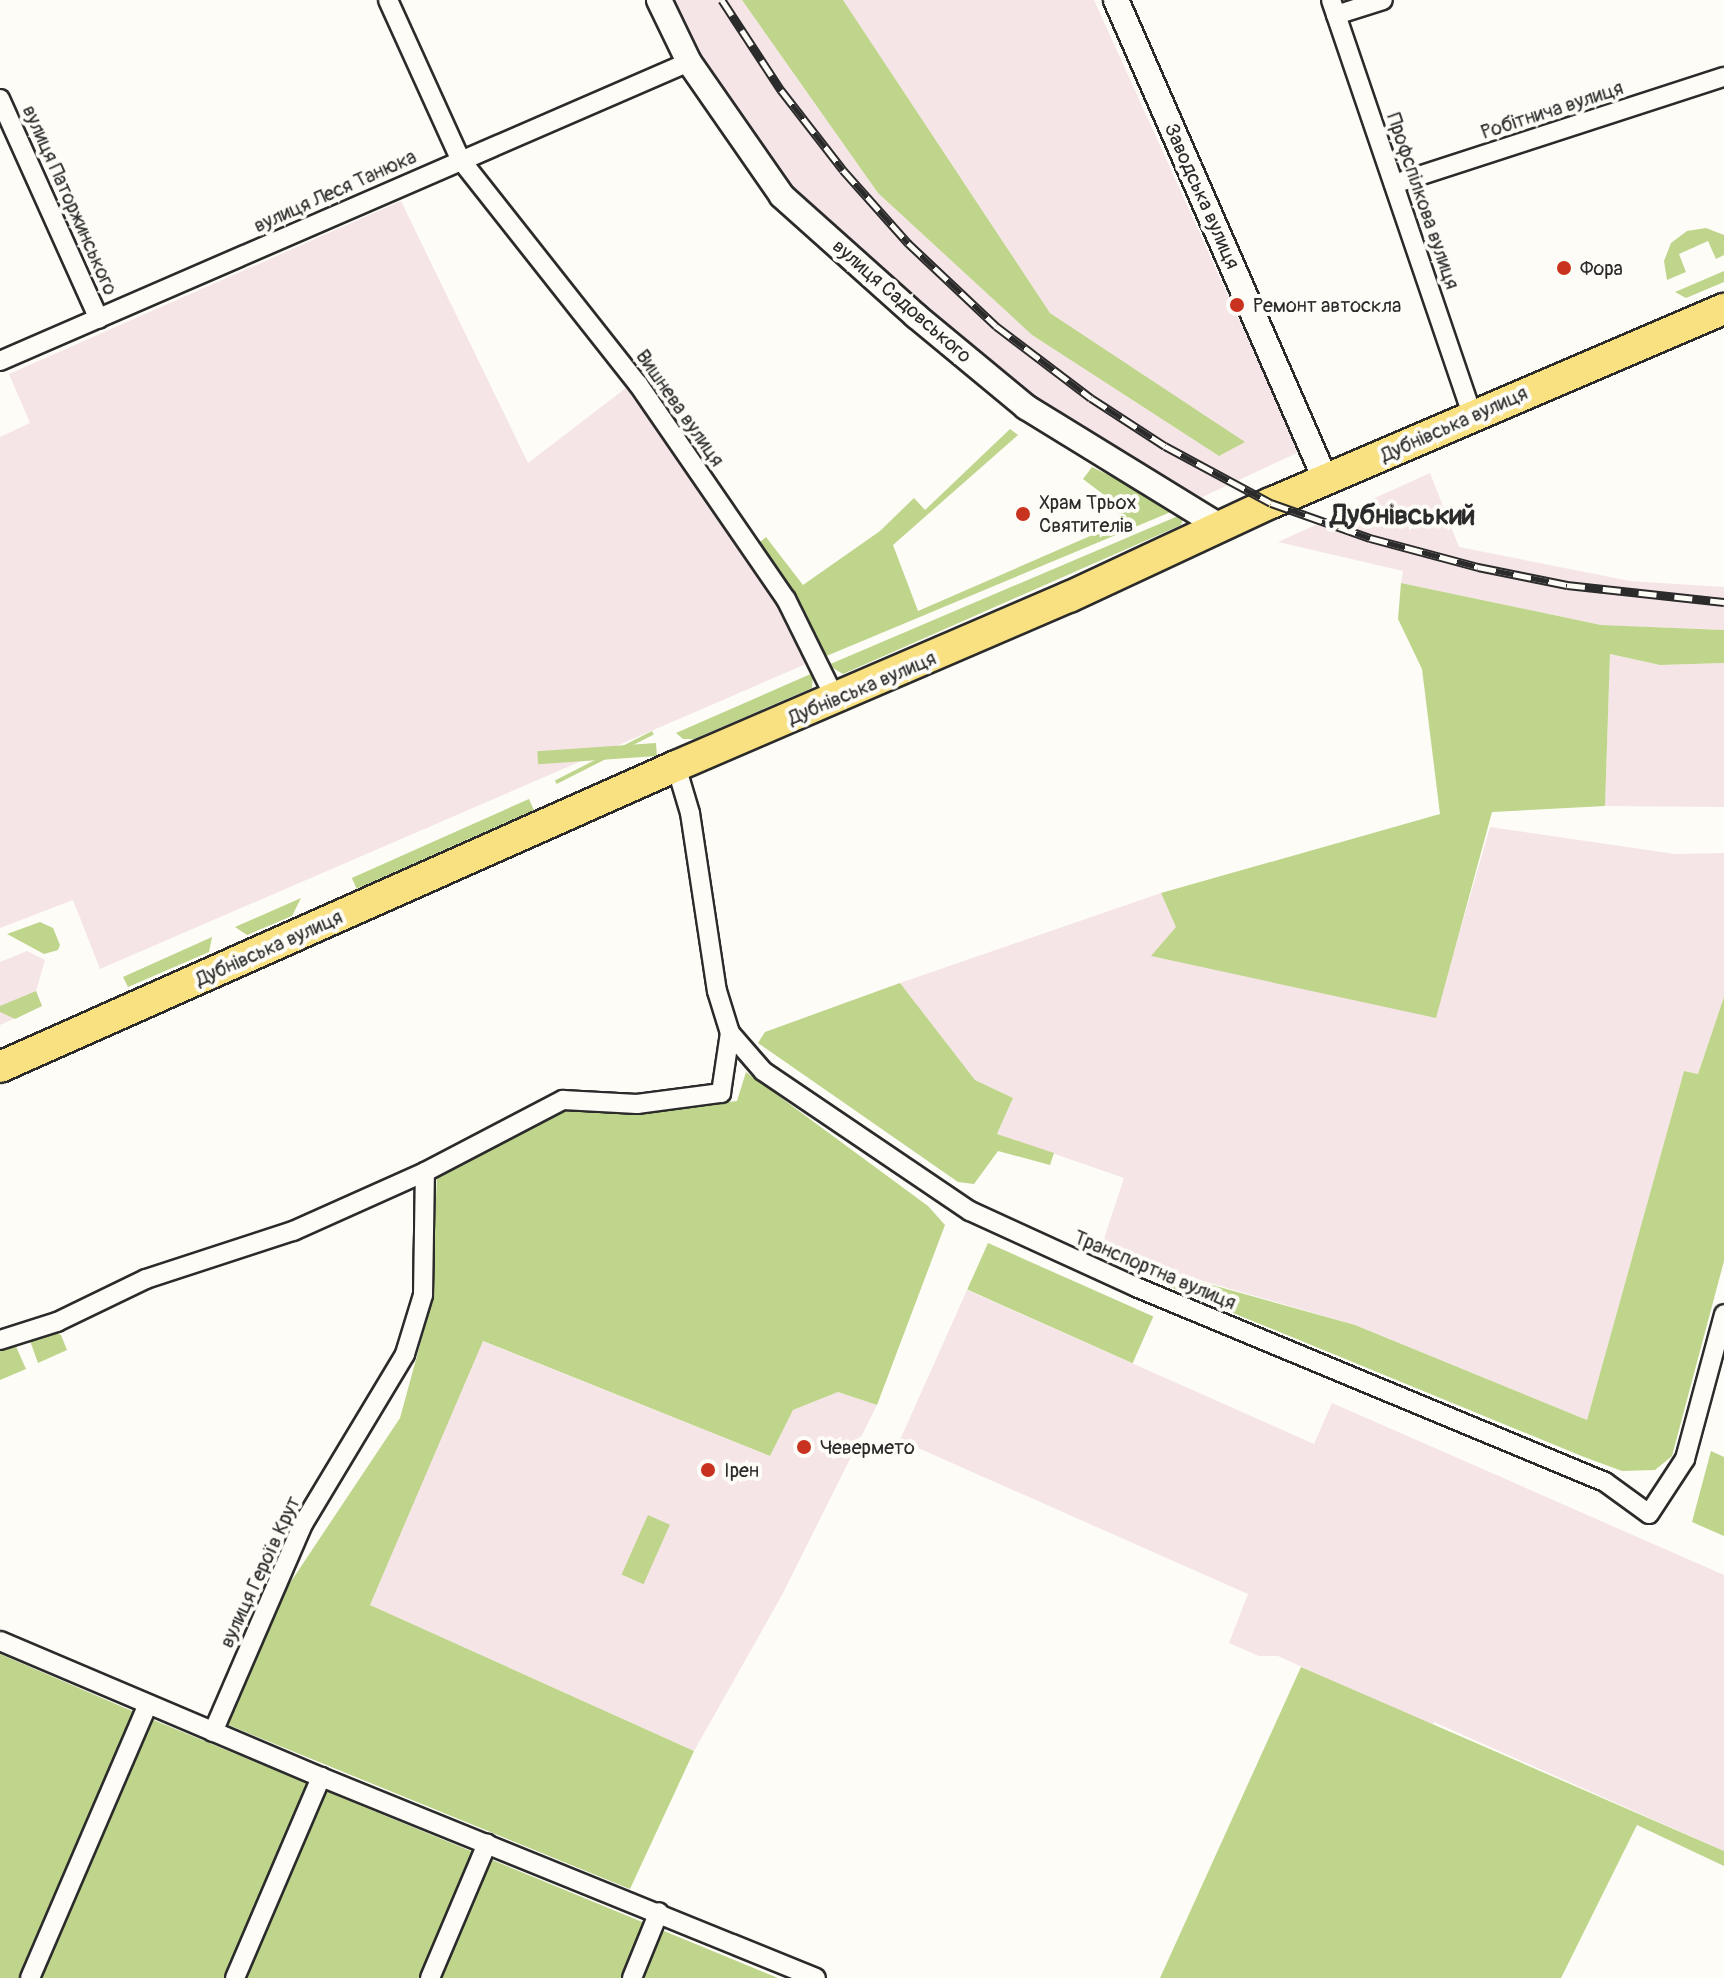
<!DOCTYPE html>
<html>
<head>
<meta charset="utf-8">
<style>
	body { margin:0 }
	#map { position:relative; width:1724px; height:1978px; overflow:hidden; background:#fdfcf7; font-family:Pangolin,sans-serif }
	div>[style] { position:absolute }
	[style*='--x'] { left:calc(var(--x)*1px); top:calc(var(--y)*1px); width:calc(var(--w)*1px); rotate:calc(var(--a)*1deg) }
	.built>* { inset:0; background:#f6e5e6 }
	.green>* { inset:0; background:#bfd58c; transform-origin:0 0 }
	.roads { filter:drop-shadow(2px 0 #2b2b2b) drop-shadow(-2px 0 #2b2b2b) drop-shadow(0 2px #2b2b2b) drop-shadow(0 -2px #2b2b2b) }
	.minor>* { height:18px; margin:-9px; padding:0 9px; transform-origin:9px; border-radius:9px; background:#fdfcf7 }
	.tertiary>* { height:24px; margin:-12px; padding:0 12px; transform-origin:12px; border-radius:12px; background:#fdfcf7 }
	.primary>* { height:30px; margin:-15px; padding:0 15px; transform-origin:15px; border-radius:15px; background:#f9e181 }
	.rail>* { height:9px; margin-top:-4.5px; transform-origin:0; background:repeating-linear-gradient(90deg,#fdfcf7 0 18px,#2b2b2b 0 36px); box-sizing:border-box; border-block:2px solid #2b2b2b }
	.dots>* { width:22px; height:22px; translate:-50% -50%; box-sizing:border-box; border:4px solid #fdfcf7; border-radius:50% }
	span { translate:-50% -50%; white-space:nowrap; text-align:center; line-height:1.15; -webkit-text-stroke:8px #fdfcf7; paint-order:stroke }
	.street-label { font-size:20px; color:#2b2b2b }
	.poi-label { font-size:20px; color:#2b2b2b }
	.left { translate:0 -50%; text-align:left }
	.district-label { font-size:28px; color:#2b2b2b; font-weight:700 }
</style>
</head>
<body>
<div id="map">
	<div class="built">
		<div style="clip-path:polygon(671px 0,742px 0,878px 193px,1032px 335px,1219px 456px,1244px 442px,1050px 313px,843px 0,1094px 0,1299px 452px,1196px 500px,1032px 398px,790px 190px,698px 57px)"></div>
		<div style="clip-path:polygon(401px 201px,528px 463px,626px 388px,776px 601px,806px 664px,100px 969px,73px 900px,0 928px,0 437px,30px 423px,9px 374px)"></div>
		<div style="clip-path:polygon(1430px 473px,1459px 547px,1630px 581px,1724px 587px,1724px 630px,1601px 625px,1401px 583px,1403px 571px,1278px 542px)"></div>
		<div style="clip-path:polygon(1610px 654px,1660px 665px,1724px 663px,1724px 807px,1605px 806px)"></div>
		<div style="clip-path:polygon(1490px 827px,1675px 854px,1724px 853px,1724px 997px,1698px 1074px,1684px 1071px,1587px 1420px,1355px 1325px,1100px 1251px,1124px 1178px,997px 1134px,1013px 1098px,975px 1080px,900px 983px,1161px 893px,1177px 927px,1152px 956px,1435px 1017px)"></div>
		<div style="clip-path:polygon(27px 951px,45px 960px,36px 991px,42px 1006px,0 1025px,0 962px)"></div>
		<div style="clip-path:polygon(967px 1290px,1314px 1444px,1332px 1403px,1724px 1575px,1724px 1851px,1434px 1722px,1432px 1726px,1422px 1722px,1278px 1656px,1259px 1656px,1229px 1643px,1248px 1594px,900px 1440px)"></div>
		<div style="clip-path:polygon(482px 1341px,770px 1456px,793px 1410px,838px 1392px,877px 1405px,782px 1595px,694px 1751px,370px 1605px)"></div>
	</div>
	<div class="green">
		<div style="clip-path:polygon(742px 0,843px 0,1050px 313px,1245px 442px,1219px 456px,1032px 335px,878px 193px)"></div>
		<div style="clip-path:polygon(1706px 228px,1724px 235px,1724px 255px,1716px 259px,1708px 241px,1679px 254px,1686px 272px,1667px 280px,1664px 261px,1671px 243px,1687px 231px)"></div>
		<div style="clip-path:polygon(1724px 271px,1724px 282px,1686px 298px,1675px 292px)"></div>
		<div style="clip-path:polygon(1010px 429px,1018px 435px,893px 545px,918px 611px,1120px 523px,1116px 504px,1083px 479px,1092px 467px,1178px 509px,824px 657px,794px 594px,760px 542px,766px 537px,803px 585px,880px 531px,914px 498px,925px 510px)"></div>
		<div style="clip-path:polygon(1185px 513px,1181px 525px,843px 674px,828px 665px)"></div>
		<div style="clip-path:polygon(1401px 583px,1601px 625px,1724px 630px,1724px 663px,1660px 665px,1610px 654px,1605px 806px,1492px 812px,1436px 1018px,1151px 956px,1176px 927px,1161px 893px,1440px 814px,1422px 669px,1398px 619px)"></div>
		<div style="clip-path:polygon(813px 673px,812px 688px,694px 739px,683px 739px,676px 733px)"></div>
		<div style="left:652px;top:731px;width:4px;height:109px;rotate:63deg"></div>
		<div style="left:656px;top:743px;width:13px;height:119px;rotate:86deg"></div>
		<div style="left:529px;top:799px;width:12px;height:194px;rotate:66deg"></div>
		<div style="clip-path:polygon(301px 898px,292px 916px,247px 935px,235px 927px)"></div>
		<div style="clip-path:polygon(40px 922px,53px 928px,60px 945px,58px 950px,44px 954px,7px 934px)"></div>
		<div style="clip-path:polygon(212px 937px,209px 952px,128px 987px,123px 977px)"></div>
		<div style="clip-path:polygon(900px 983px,975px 1080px,1013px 1098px,997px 1134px,1054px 1153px,1050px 1165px,998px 1151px,974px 1184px,958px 1182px,758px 1043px,765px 1032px)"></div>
		<div style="clip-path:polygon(36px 991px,42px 1006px,15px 1019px,0 1012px,0 1006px)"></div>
		<div style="clip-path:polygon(1724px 997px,1724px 1261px,1672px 1456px,1655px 1470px,1622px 1471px,1584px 1457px,1170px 1287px,1173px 1274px,1355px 1325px,1587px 1420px,1684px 1071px,1698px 1074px)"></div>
		<div style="clip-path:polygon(746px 1072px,928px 1206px,945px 1225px,877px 1405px,838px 1392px,793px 1410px,770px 1456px,483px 1341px,370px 1605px,694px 1751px,630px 1889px,226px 1724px,288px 1586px,400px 1418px,432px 1301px,437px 1174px,563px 1108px,633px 1114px,737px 1101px)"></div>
		<div style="left:988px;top:1243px;width:181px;height:51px;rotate:24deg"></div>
		<div style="clip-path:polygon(51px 1330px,61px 1335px,67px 1350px,38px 1363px,29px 1338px)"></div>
		<div style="clip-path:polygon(14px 1342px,26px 1369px,0 1380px,0 1348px)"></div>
		<div style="clip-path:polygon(1711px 1451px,1724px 1457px,1724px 1536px,1692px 1522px)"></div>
		<div style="left:648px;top:1515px;width:24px;height:65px;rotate:24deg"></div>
		<div style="clip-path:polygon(0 1654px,139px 1714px,778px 1978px,0 1978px)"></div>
		<div style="clip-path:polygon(1301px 1667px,1724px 1851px,1724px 1866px,1637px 1825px,1561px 1978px,1160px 1978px)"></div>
	</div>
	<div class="roads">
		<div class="minor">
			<div style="--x:388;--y:0;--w:175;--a:65.6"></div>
			<div style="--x:460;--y:159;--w:287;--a:51.7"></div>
			<div style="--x:638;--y:384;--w:261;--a:55.5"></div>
			<div style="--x:786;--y:599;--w:113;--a:63.7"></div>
			<div style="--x:1331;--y:0;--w:440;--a:71.2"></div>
			<div style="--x:1336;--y:15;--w:49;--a:-17.7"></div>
			<div style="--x:0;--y:99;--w:241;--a:65.8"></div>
			<div style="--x:1394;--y:184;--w:347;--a:-18"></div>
			<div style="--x:0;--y:361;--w:751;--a:-23.46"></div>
			<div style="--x:676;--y:766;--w:49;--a:73.4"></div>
			<div style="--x:690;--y:813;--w:180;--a:81.4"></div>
			<div style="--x:717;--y:991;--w:44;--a:72.8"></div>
			<div style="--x:730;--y:1033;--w:50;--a:49"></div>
			<div style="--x:763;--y:1071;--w:250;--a:34.1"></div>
			<div style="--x:970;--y:1211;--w:183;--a:24.6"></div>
			<div style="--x:1136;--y:1287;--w:508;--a:22.58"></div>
			<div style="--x:1605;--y:1482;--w:54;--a:36"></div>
			<div style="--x:1649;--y:1514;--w:66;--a:-56.8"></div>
			<div style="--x:1685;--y:1459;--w:150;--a:-74.9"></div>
			<div style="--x:0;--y:1340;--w:60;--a:-17.5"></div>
			<div style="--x:57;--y:1322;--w:99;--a:-25.8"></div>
			<div style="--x:146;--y:1279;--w:155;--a:-18.1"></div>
			<div style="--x:293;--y:1231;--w:145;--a:-24.1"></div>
			<div style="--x:425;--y:1172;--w:156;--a:-27.6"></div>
			<div style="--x:563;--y:1100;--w:74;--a:3.1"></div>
			<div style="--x:637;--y:1104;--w:85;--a:-7.5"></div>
			<div style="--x:721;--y:1093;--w:61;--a:-81.5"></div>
			<div style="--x:0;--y:1641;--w:349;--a:23"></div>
			<div style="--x:321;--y:1777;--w:534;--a:22.1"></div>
			<div style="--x:213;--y:1732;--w:227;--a:-66.6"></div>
			<div style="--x:303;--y:1524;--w:198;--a:-59"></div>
			<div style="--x:405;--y:1354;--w:62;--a:-73"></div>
			<div style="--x:423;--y:1295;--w:123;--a:-89.1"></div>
			<div style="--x:30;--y:1978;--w:298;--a:-66.7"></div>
			<div style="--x:235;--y:1978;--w:219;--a:-66.8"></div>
			<div style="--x:430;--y:1978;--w:146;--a:-67"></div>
			<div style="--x:632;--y:1978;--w:71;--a:-67.8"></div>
		</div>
		<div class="tertiary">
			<div style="--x:659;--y:0;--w:69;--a:64.2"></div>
			<div style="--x:689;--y:62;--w:163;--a:55.2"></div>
			<div style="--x:782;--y:196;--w:180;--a:41.8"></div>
			<div style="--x:916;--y:316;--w:143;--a:39.6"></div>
			<div style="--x:1026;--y:407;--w:229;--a:31.6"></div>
			<div style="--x:1116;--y:0;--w:525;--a:66.41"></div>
		</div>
		<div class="primary">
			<div style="--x:0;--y:1067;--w:740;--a:-24"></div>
			<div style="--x:676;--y:766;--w:428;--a:-23.3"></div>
			<div style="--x:1069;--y:597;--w:223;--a:-25"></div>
			<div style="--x:1271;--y:503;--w:493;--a:-23.2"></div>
		</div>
	</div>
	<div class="rail">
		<div style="--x:722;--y:0;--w:108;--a:56.8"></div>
		<div style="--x:781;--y:90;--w:101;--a:52.2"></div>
		<div style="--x:843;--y:170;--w:98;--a:48.3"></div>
		<div style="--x:908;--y:243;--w:121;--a:43.3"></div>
		<div style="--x:996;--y:326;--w:119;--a:37.2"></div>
		<div style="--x:1091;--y:398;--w:88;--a:33"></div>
		<div style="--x:1165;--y:446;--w:120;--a:28.3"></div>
		<div style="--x:1271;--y:503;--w:105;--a:19.5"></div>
		<div style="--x:1370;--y:538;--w:112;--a:15"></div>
		<div style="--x:1478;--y:567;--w:91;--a:11.4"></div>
		<div style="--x:1567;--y:585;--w:158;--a:6.2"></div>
	</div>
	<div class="dots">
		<div style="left:1564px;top:268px;background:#c8321e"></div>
		<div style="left:1237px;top:305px;background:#c8321e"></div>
		<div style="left:1023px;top:514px;background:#c8321e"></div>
		<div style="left:804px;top:1447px;background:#c8321e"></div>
		<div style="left:708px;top:1470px;background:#c8321e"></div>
	</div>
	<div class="street-label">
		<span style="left:1552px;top:110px;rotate:-18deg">Робітнича вулиця</span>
		<span style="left:335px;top:191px;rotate:-24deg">вулиця Леся Танюка</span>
		<span style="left:1202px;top:196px;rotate:66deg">Заводська вулиця</span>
		<span style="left:70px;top:200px;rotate:66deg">вулиця Паторжинського</span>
		<span style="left:1423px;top:201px;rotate:71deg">Профспілкова вулиця</span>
		<span style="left:902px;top:301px;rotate:41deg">вулиця Садовського</span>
		<span style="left:680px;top:408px;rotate:55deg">Вишнева вулиця</span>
		<span style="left:1454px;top:424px;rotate:-24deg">Дубнівська вулиця</span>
		<span style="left:862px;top:688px;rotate:-23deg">Дубнівська вулиця</span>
		<span style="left:269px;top:948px;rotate:-24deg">Дубнівська вулиця</span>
		<span style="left:1155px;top:1270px;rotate:23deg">Транспортна вулиця</span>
		<span style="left:260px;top:1572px;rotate:-65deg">вулиця Героїв Крут</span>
	</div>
	<div class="poi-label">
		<span class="left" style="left:1580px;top:268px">Фора</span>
		<span class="left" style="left:1253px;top:305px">Ремонт автоскла</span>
		<span class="left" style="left:1039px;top:514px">Храм Трьох<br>Святителів</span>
		<span class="left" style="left:820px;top:1447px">Чевермето</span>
		<span class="left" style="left:724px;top:1470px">Ірен</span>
	</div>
	<div class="district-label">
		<span style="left:1403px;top:516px">Дубнівський</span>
	</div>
</div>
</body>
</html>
